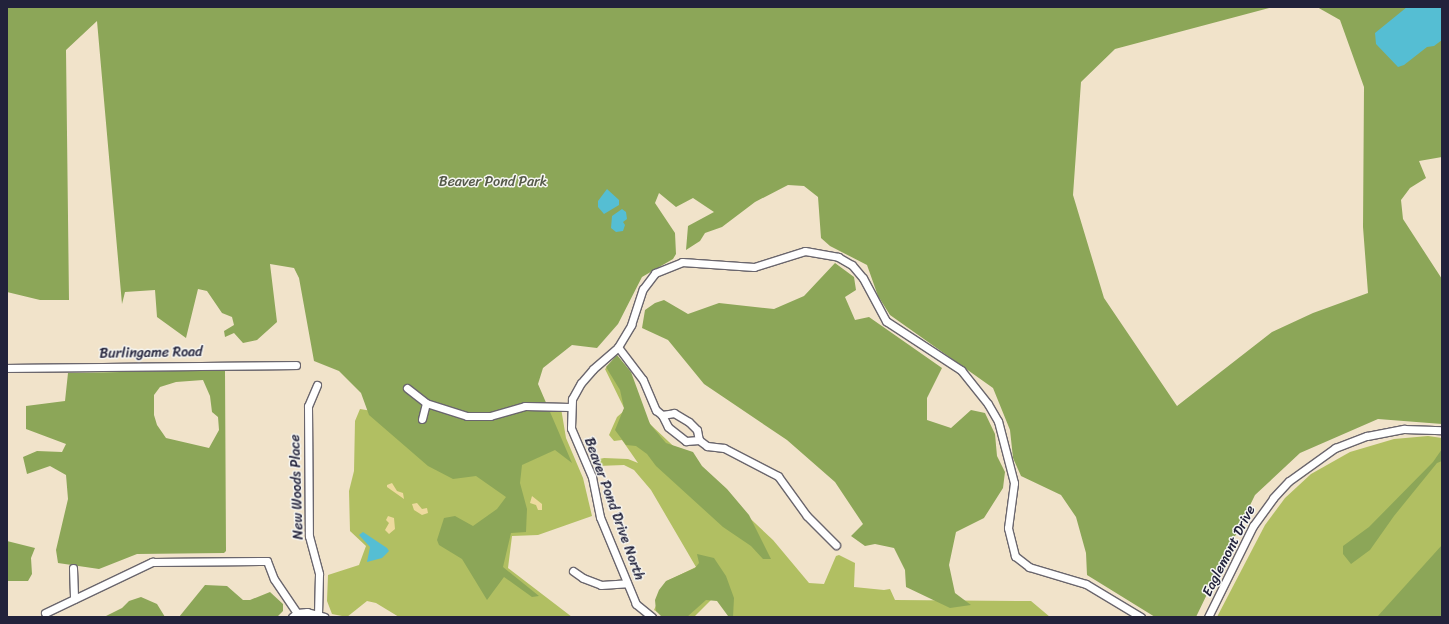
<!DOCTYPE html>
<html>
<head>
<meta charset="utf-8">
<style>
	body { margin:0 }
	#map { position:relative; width:1449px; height:624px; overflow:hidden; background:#f1e3ca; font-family:Sriracha,sans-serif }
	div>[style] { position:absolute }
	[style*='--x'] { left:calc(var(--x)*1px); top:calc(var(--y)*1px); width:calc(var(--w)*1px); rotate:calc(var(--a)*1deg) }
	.green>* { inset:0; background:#b1bf62 }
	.forest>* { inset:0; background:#8ca658 }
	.sand>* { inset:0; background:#eeda9e }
	.water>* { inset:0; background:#55bed3 }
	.roads { filter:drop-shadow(1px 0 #6a666d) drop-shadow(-1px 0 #6a666d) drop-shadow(0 1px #6a666d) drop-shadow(0 -1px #6a666d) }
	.street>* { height:7px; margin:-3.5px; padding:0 3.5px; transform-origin:3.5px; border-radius:3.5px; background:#fff }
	span { translate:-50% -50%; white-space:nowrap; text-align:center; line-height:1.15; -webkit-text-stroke:3px #f6f6f2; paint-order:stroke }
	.park-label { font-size:14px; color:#545949 }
	.street-label { font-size:14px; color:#22223b }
	.frame { position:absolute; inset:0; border:8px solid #22223b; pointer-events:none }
</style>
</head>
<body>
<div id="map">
	<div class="green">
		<div style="clip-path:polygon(608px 366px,651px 425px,773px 540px,809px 583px,824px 584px,836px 556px,839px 555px,855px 563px,854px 587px,884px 590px,890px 589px,895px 600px,1031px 601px,1050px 617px,733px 617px,715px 596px,694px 617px,667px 617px,659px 613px,654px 610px,667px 581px,696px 567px,651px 490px,634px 470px,624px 465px,597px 466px,595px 460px,604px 458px,628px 459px,638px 463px,622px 440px,614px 441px,609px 435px,617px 417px,625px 410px,605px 369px)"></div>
		<div style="clip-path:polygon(561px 408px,566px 438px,583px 478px,592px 516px,538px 535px,512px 536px,508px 568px,572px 617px,399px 617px,376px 603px,367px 601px,347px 617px,332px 614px,327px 601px,328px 575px,359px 565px,366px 546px,350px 531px,349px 491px,354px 471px,355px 421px,360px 409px,433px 421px)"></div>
		<div style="clip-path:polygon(1428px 436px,1442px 438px,1442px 617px,1217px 617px,1265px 525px,1285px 498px,1311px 474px,1350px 452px,1394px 439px)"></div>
	</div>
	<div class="forest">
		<div style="clip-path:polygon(7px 7px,1273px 7px,1115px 49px,1081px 82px,1073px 195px,1104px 298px,1177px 406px,1272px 332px,1313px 313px,1368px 293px,1363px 227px,1364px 87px,1340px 20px,1317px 7px,1442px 7px,1442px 157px,1419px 161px,1426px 178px,1410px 188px,1401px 200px,1403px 219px,1442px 279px,1442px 424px,1378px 419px,1300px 453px,1255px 495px,1196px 617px,1155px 617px,1087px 575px,1086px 553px,1076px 517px,1061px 495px,1021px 476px,1013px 458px,1010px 430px,993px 388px,890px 315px,878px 296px,867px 265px,830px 246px,821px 238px,818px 197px,804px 186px,788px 185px,755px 202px,722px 227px,705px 233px,700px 241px,686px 250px,688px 226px,714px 212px,693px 198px,676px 207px,659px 193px,655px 203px,675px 233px,676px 254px,673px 259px,642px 277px,618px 324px,597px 348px,572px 345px,543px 368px,538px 384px,572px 463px,555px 450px,522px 465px,520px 483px,527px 509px,526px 532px,511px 533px,503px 567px,539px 596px,532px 597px,504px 577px,487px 600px,462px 559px,439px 545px,437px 540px,444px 518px,455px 516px,473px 526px,497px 509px,506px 497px,476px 476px,453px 479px,428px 466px,369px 415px,361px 393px,339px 371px,314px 361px,299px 278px,294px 268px,270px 264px,277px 322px,257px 340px,243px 343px,234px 333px,225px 337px,224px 331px,234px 325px,232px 317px,222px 313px,207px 291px,198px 289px,186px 338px,157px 317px,155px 290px,125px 292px,122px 304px,97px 21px,66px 50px,69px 300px,40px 300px,7px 292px)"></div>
		<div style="clip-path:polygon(835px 263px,854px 277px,856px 290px,845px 297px,855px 320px,869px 317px,942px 368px,927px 398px,927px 420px,951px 428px,971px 410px,985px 413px,995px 434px,997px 456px,1005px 472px,1003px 488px,984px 518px,956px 532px,949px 565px,955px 593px,971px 605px,950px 608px,906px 587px,905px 570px,894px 548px,875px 544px,865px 546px,851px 536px,863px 524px,835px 482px,787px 440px,704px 384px,668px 340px,642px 328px,645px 310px,655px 303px,664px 300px,688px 314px,719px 303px,774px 309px,804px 296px)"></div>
		<div style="clip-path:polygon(617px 355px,631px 372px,650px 424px,666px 443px,693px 452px,702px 466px,727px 489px,749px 515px,771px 559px,763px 559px,751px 546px,723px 527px,656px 466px,647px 454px,636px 446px,626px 445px,615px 430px,624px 408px,620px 390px,606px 367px)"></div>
		<div style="clip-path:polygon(evenodd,225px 370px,226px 551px,224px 553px,137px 554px,99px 569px,58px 563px,56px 550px,68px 499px,66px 475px,50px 466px,27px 474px,23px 457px,37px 451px,62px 452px,66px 444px,26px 429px,26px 406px,65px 401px,68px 373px,225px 370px,203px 380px,210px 396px,212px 412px,218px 417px,219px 430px,209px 448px,166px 438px,157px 425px,154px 415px,154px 395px,160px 387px,176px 382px,203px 380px)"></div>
		<div style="clip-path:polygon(1442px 449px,1442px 461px,1437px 463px,1394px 516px,1370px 550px,1351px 564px,1343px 554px,1343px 546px,1369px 527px,1433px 462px)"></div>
		<div style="clip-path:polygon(7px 541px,35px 548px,31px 558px,32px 574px,28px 581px,7px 581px)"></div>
		<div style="clip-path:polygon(1442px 545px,1442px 617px,1377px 617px)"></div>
		<div style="clip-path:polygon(697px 554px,714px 558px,726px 576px,734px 598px,733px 617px,728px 616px,717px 601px,706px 600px,687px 617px,662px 617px,656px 611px,655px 600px,659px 590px,666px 581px,695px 568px,699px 563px)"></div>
		<div style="clip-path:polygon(205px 585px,227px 586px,243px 600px,250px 600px,270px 592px,283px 604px,283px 611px,277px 617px,179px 617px)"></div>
		<div style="clip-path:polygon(141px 597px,157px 604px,165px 617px,104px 617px,122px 608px,129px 601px)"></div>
	</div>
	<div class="sand">
		<div style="clip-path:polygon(392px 483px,397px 491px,403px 493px,404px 499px,387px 487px,387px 485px)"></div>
		<div style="clip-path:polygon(532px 496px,542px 504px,542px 510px,538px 510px,536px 505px,530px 503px)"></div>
		<div style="clip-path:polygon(417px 503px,422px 509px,427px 508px,428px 513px,422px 515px,414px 510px,412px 504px)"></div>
		<div style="clip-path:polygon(388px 516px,394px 518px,395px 529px,389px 534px,385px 530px,389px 523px,386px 520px)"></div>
	</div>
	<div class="water">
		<div style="clip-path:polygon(1407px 7px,1442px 7px,1442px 40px,1434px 46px,1427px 47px,1404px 65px,1398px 67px,1376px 44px,1375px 33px)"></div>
		<div style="clip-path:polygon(607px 189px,619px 200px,619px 205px,604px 214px,598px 207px,598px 201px)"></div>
		<div style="clip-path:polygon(622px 209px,626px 212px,627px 219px,623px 222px,625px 225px,623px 231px,616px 232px,611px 228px,612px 216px)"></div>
		<div style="clip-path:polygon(363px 532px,387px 548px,389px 551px,382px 558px,367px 562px,370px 547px,359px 535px)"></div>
	</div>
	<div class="roads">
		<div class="street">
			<div style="--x:618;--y:347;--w:41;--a:52.9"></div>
			<div style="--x:643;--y:380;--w:33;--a:67"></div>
			<div style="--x:656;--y:410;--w:8;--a:40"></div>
			<div style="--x:662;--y:415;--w:13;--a:63"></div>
			<div style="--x:668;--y:427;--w:23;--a:38"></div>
			<div style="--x:686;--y:441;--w:13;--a:-4"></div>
			<div style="--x:699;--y:440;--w:10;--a:37"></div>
			<div style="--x:707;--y:446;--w:17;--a:7"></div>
			<div style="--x:724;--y:448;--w:61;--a:27.4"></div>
			<div style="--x:778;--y:476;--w:49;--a:54.1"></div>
			<div style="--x:807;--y:516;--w:41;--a:45"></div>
			<div style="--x:7;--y:368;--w:289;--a:-0.6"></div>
			<div style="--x:317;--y:385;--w:23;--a:113"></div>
			<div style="--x:308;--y:406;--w:130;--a:89.6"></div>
			<div style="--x:309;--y:536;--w:39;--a:75"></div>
			<div style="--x:319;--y:574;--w:40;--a:91.4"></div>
			<div style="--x:407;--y:388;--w:24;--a:38"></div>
			<div style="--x:426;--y:403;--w:43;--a:17.6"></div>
			<div style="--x:467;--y:416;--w:23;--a:0"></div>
			<div style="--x:490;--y:416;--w:36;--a:-16"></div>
			<div style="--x:525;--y:406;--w:45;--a:1.3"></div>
			<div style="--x:662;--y:415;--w:12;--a:-9"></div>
			<div style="--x:674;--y:413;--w:17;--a:31"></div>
			<div style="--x:689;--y:422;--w:11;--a:45"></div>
			<div style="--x:697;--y:430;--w:10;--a:79"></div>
			<div style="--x:422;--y:419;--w:16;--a:-76"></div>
			<div style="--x:73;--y:568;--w:31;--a:88"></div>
			<div style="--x:573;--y:571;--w:12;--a:35"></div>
			<div style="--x:583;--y:578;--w:19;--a:21"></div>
			<div style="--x:601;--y:585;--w:26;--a:-4"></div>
			<div style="--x:45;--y:613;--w:119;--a:-25.5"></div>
			<div style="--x:152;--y:562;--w:108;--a:-0.5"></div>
			<div style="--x:260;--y:561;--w:7;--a:0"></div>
			<div style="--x:267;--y:561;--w:19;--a:69"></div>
			<div style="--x:274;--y:579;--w:41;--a:55.9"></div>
			<div style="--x:292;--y:617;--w:6;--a:-39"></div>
			<div style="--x:297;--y:613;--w:10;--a:-6"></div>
			<div style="--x:307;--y:612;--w:18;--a:16"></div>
			<div style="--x:652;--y:617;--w:21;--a:-141"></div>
			<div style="--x:636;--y:604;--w:94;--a:-112.5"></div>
			<div style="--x:600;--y:517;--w:41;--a:-101.3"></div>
			<div style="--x:592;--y:477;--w:53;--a:-113.2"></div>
			<div style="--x:571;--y:428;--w:29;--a:-88"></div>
			<div style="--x:572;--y:399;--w:18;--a:-61"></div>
			<div style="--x:581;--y:383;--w:18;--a:-49"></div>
			<div style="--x:593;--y:369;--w:33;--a:-41"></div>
			<div style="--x:618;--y:347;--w:26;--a:-59"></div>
			<div style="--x:631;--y:325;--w:38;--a:-72"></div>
			<div style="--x:643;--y:289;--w:20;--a:-53"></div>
			<div style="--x:655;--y:273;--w:29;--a:-22"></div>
			<div style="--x:682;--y:262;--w:72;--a:4"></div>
			<div style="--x:754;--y:267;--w:53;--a:-17.4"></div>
			<div style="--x:805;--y:251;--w:34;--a:10"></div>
			<div style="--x:838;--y:257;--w:16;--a:30"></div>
			<div style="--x:852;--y:265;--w:17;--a:50"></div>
			<div style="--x:863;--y:278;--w:49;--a:61.9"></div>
			<div style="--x:886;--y:321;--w:90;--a:33.2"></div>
			<div style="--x:961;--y:370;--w:43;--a:51.5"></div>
			<div style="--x:988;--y:404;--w:20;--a:60"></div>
			<div style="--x:998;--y:421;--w:64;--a:75.5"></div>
			<div style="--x:1014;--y:483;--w:45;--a:97.6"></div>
			<div style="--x:1008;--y:528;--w:29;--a:76"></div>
			<div style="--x:1015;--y:556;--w:18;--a:38"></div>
			<div style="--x:1029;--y:567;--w:59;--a:16.6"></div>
			<div style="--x:1086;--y:584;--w:64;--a:31"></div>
			<div style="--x:1208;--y:617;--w:102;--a:-63.7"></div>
			<div style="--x:1253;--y:526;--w:34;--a:-54"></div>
			<div style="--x:1273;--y:498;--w:23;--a:-47"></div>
			<div style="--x:1289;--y:481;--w:57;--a:-35.7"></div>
			<div style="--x:1335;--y:448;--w:34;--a:-21"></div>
			<div style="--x:1367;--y:436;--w:38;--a:-11"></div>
			<div style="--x:1404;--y:429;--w:38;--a:2"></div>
		</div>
	</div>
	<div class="park-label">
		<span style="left:493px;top:182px">Beaver Pond Park</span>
	</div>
	<div class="street-label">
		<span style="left:151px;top:353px;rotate:-1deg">Burlingame Road</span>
		<span style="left:297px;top:487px;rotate:-92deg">New Woods Place</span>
		<span style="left:614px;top:509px;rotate:70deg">Beaver Pond Drive North</span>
		<span style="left:1229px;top:551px;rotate:-63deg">Eaglemont Drive</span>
	</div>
	<div class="frame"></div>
</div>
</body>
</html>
